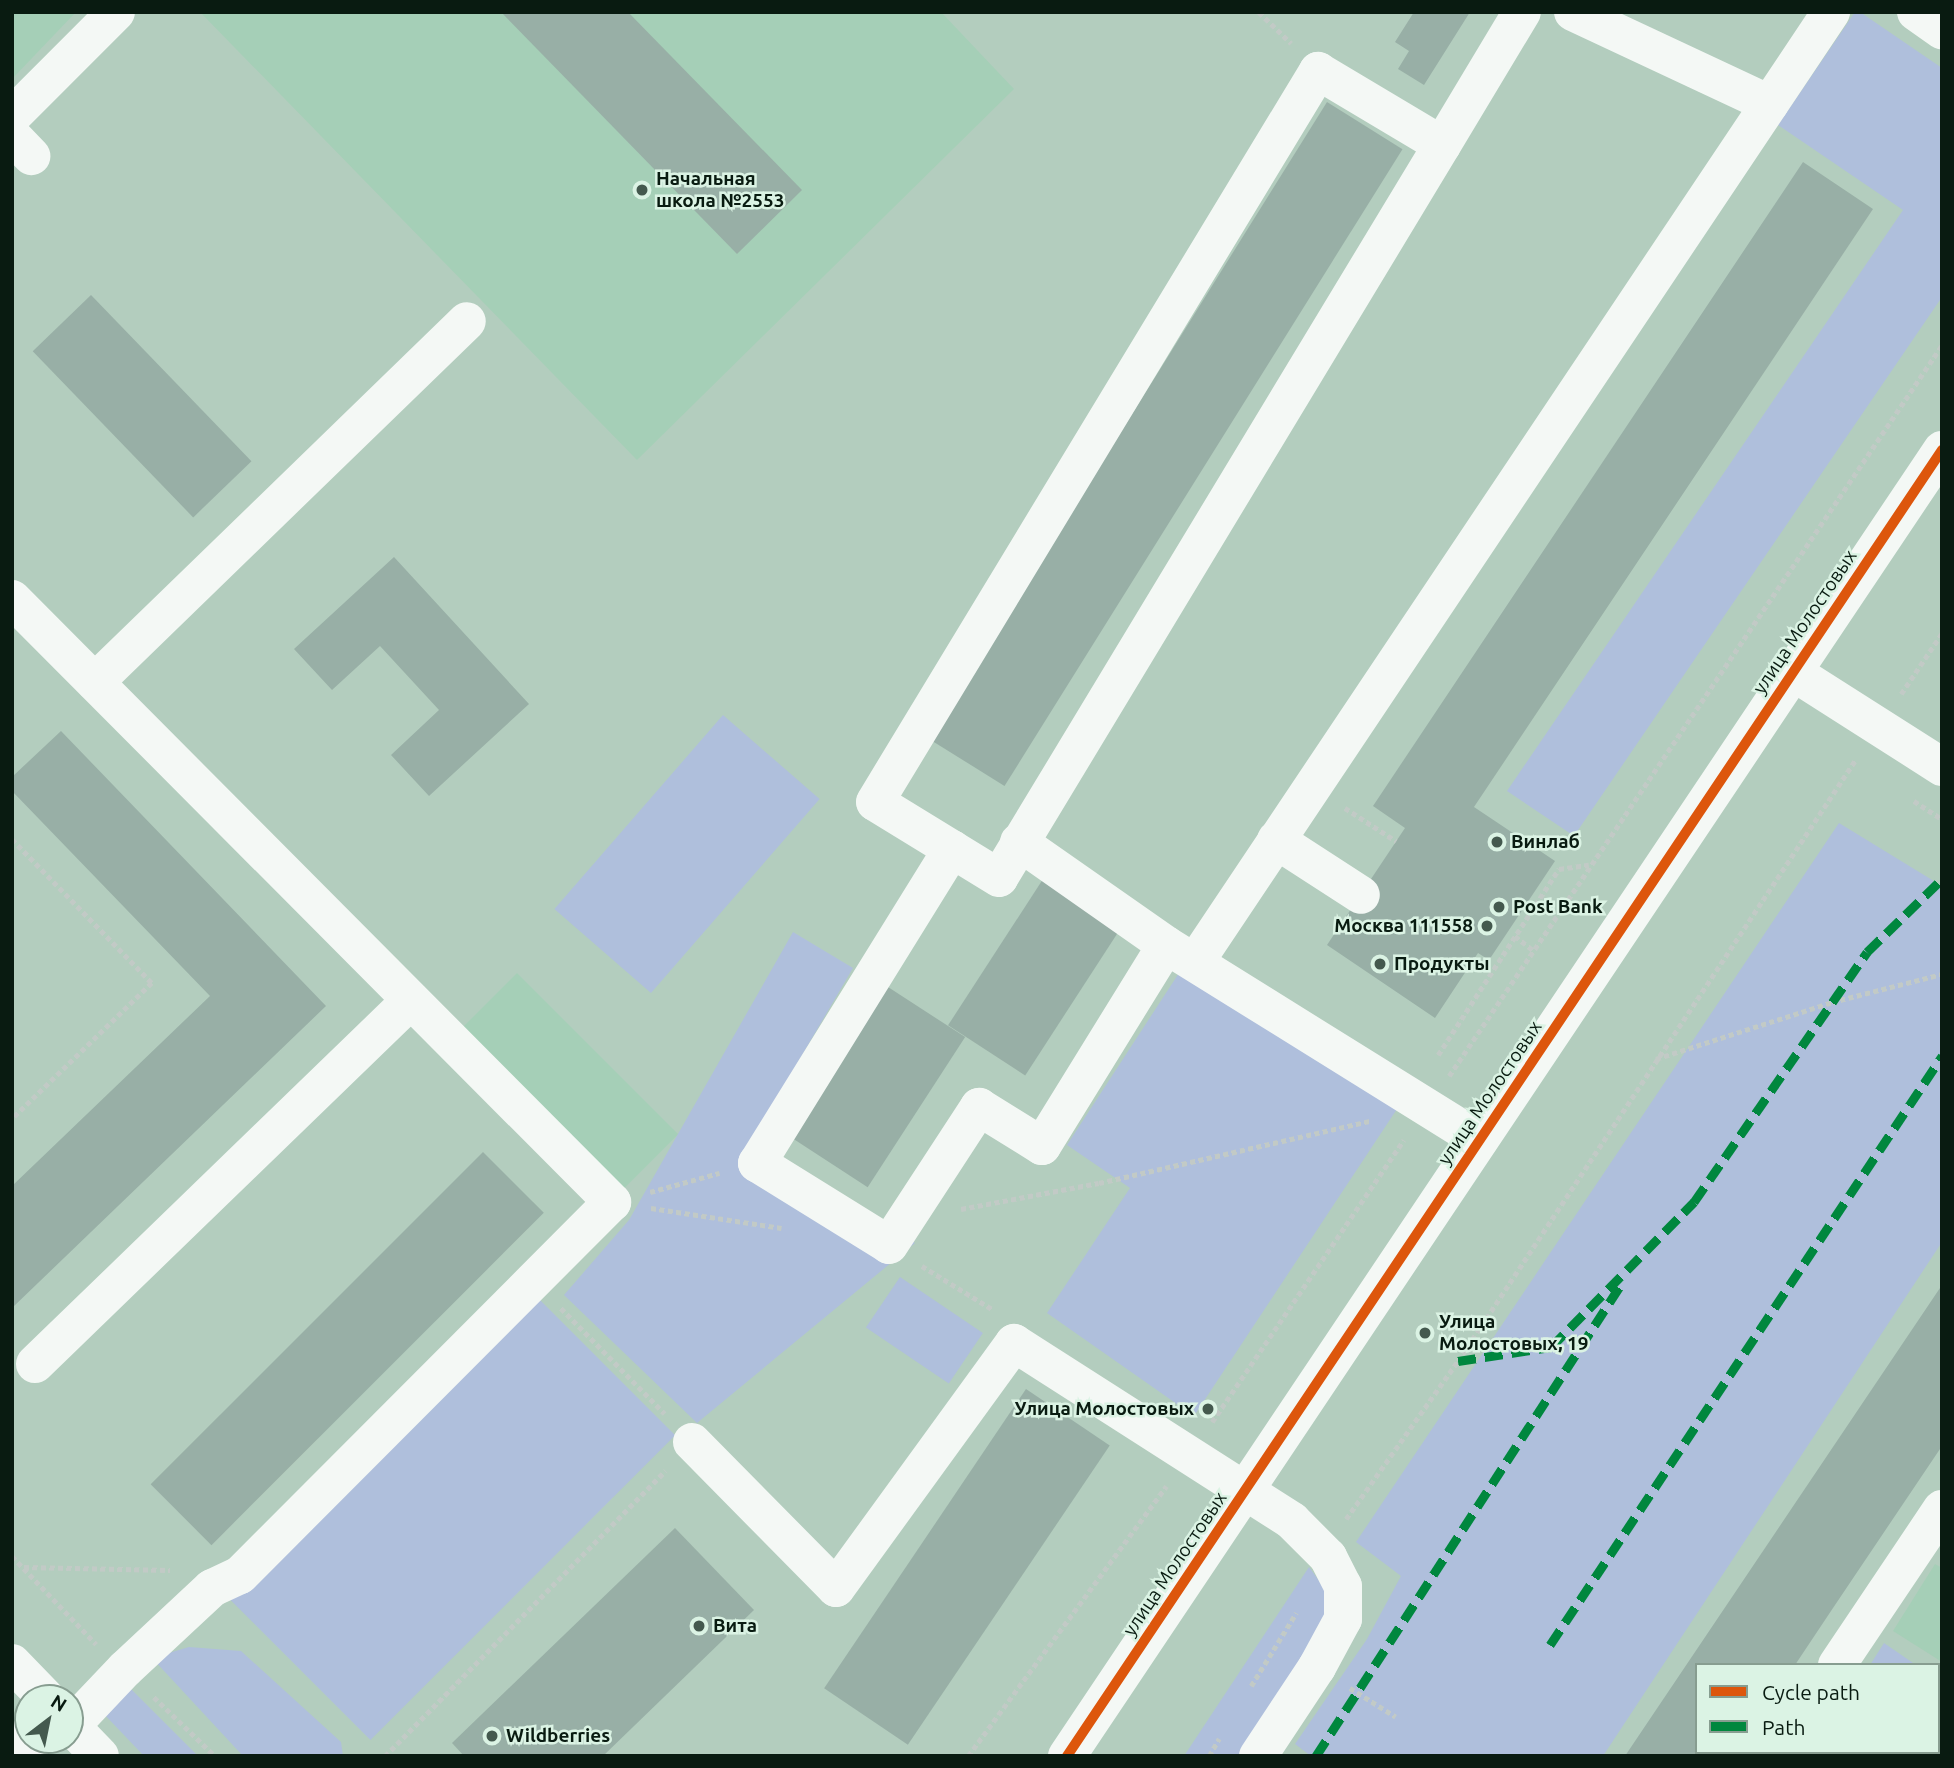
<!DOCTYPE html>
<html>
<head>
<meta charset="utf-8">
<style>
	body { margin:0 }
	#map { position:relative; width:1954px; height:1768px; overflow:hidden; background:#b3cdbe; font-family:Ubuntu,sans-serif }
	div>[style] { position:absolute }
	[style*='--x'] { left:calc(var(--x)*1px); top:calc(var(--y)*1px); width:calc(var(--w)*1px); rotate:calc(var(--a)*1deg) }
	.built>* { inset:0; background:#a5cfb7; transform-origin:0 0 }
	.green>* { inset:0; background:#afbfdc; transform-origin:0 0 }
	.building>* { inset:0; background:#98afa6; transform-origin:0 0 }
	.path>* { height:4.5px; margin-top:-2.25px; transform-origin:0; background:repeating-linear-gradient(90deg,#c2cac6 0 5px,transparent 0 8.5px) }
	.minor>* { height:38px; margin:-19px; padding:0 19px; transform-origin:19px; border-radius:19px; background:#f4f8f5 }
	.major>* { height:38px; margin:-19px; padding:0 19px; transform-origin:19px; border-radius:19px; background:#f4f8f5 }
	.quiet>* { height:9px; margin-top:-4.5px; transform-origin:0; background:repeating-linear-gradient(90deg,#00873e 0 18px,transparent 0 27px) }
	.cycleway>* { height:10px; margin:-5px; padding:0 5px; transform-origin:5px; border-radius:5px; background:#dd560c }
	.dots>* { width:19px; height:19px; translate:-50% -50%; box-sizing:border-box; border:4px solid #dbf3e4; border-radius:50% }
	span { translate:-50% -50%; white-space:nowrap; text-align:center; line-height:1.15; -webkit-text-stroke:5px #dbf3e4; paint-order:stroke }
	.poi-label { font-size:19px; color:#091b11; font-weight:700 }
	.left { translate:0 -50%; text-align:left }
	.right { translate:-100% -50%; text-align:right }
	.street-label { font-size:19px; color:#091b11 }
	.frame { position:absolute; inset:0; border:14px solid #091b11; pointer-events:none }
	.legend { position:absolute; left:1695px; top:1663px; width:245px; height:91px; box-sizing:border-box; background:#dbf3e4; border:2px solid #879d90; margin:0; padding:9px 12px; list-style:none; font-size:21px; color:#091b11 }
	.legend li { display:flex; align-items:center; gap:14px; height:35px }
	.legend b { width:35px; border:2px solid #879d90 }
	.north { position:absolute; left:14px; top:1684px; width:70px; height:70px; box-sizing:border-box; background:#dbf3e4; border:2px solid #879d90; border-radius:50%; rotate:32deg; font-size:19px; font-weight:700; line-height:28px; text-align:center; color:#091b11 }
	.north::after { content:''; display:block; margin:auto; width:24px; height:32px; background:#44594e; clip-path:polygon(50% 0,100% 100%,50% 72%,0 100%) }
</style>
</head>
<body>
<div id="map">
	<div class="built">
		<div style="clip-path:polygon(12px 12px,76px 12px,12px 79px)"></div>
		<div style="clip-path:polygon(200px 12px,941px 12px,1014px 89px,637px 460px)"></div>
		<div style="left:517px;top:973px;width:228px;height:94px;rotate:45deg"></div>
		<div style="clip-path:polygon(1935px 1564px,1942px 1568px,1942px 1662px,1893px 1631px)"></div>
	</div>
	<div class="green">
		<div style="clip-path:polygon(1855px 12px,1860px 12px,1942px 68px,1942px 297px,1574px 836px,1507px 791px,1903px 210px,1778px 125px)"></div>
		<div style="left:723px;top:715px;width:128px;height:257px;rotate:41deg"></div>
		<div style="clip-path:polygon(1839px 823px,1942px 886px,1942px 1242px,1603px 1756px,1311px 1756px,1295px 1744px,1367px 1639px,1401px 1576px,1356px 1542px)"></div>
		<div style="clip-path:polygon(793px 932px,853px 968px,752px 1141px,915px 1243px,697px 1423px,564px 1295px,629px 1220px)"></div>
		<div style="clip-path:polygon(1179px 973px,1397px 1109px,1194px 1416px,1047px 1313px,1130px 1188px,1067px 1145px)"></div>
		<div style="left:900px;top:1277px;width:100px;height:61px;rotate:34deg"></div>
		<div style="left:526px;top:1286px;width:211px;height:431px;rotate:45deg"></div>
		<div style="clip-path:polygon(1309px 1567px,1336px 1604px,1250px 1756px,1184px 1756px)"></div>
		<div style="clip-path:polygon(1884px 1643px,1916px 1665px,1870px 1665px)"></div>
		<div style="clip-path:polygon(189px 1647px,241px 1651px,341px 1742px,343px 1756px,243px 1756px,152px 1658px)"></div>
		<div style="clip-path:polygon(1938px 1680px,1942px 1682px,1942px 1756px,1808px 1756px,1810px 1752px,1938px 1752px)"></div>
		<div style="clip-path:polygon(128px 1686px,198px 1756px,144px 1756px,102px 1712px)"></div>
	</div>
	<div class="building">
		<div style="clip-path:polygon(501px 12px,628px 12px,802px 190px,737px 254px)"></div>
		<div style="clip-path:polygon(1414px 12px,1470px 12px,1424px 85px,1398px 69px,1409px 51px,1395px 42px)"></div>
		<div style="left:1327px;top:102px;width:89px;height:751px;rotate:32deg"></div>
		<div style="clip-path:polygon(1803px 162px,1873px 209px,1474px 807px,1555px 861px,1489px 960px,1478px 953px,1435px 1018px,1327px 945px,1405px 828px,1373px 806px)"></div>
		<div style="left:91px;top:295px;width:231px;height:81px;rotate:46deg"></div>
		<div style="clip-path:polygon(394px 557px,529px 704px,429px 796px,391px 755px,439px 710px,380px 646px,332px 690px,294px 649px)"></div>
		<div style="clip-path:polygon(61px 731px,326px 1006px,12px 1308px,12px 1186px,210px 996px,12px 791px,12px 777px)"></div>
		<div style="left:1045px;top:876px;width:92px;height:178px;rotate:33deg"></div>
		<div style="left:888px;top:987px;width:92px;height:179px;rotate:33deg"></div>
		<div style="left:483px;top:1152px;width:86px;height:470px;rotate:45deg"></div>
		<div style="clip-path:polygon(1942px 1285px,1942px 1446px,1833px 1608px,1795px 1665px,1697px 1665px,1697px 1752px,1736px 1752px,1734px 1756px,1625px 1756px)"></div>
		<div style="left:1026px;top:1389px;width:101px;height:361px;rotate:34deg"></div>
		<div style="clip-path:polygon(675px 1528px,754px 1610px,603px 1756px,464px 1756px,452px 1743px)"></div>
	</div>
	<div class="path">
		<div style="--x:1259;--y:12;--w:45;--a:44.1"></div>
		<div style="--x:1901;--y:694;--w:73;--a:-56.1"></div>
		<div style="--x:1914;--y:801;--w:33;--a:33"></div>
		<div style="--x:1345;--y:808;--w:61;--a:32.9"></div>
		<div style="--x:12;--y:839;--w:201;--a:45.8"></div>
		<div style="--x:152;--y:983;--w:195;--a:135.8"></div>
		<div style="--x:1515;--y:936;--w:23;--a:38"></div>
		<div style="--x:1438;--y:1055;--w:222;--a:-57"></div>
		<div style="--x:1559;--y:869;--w:30;--a:-8"></div>
		<div style="--x:1656;--y:1059;--w:185;--a:-17.9"></div>
		<div style="--x:1832;--y:1002;--w:114;--a:-14.3"></div>
		<div style="--x:1449;--y:1076;--w:882;--a:-56"></div>
		<div style="--x:650;--y:1192;--w:72;--a:-15.4"></div>
		<div style="--x:651;--y:1208;--w:132;--a:8.7"></div>
		<div style="--x:961;--y:1209;--w:140;--a:-10.7"></div>
		<div style="--x:1099;--y:1183;--w:278;--a:-12.9"></div>
		<div style="--x:922;--y:1266;--w:82;--a:31.6"></div>
		<div style="--x:561;--y:1308;--w:148;--a:45.5"></div>
		<div style="--x:1212;--y:1422;--w:341;--a:-55.8"></div>
		<div style="--x:1346;--y:1519;--w:194;--a:-54.7"></div>
		<div style="--x:1458;--y:1361;--w:722;--a:-56.53"></div>
		<div style="--x:12;--y:1556;--w:122;--a:46.3"></div>
		<div style="--x:24;--y:1567;--w:146;--a:1.2"></div>
		<div style="--x:1251;--y:1686;--w:86;--a:-58.3"></div>
		<div style="--x:1350;--y:1688;--w:54;--a:32.2"></div>
		<div style="--x:154;--y:1697;--w:85;--a:44"></div>
		<div style="--x:385;--y:1756;--w:400;--a:-45.5"></div>
		<div style="--x:968;--y:1756;--w:335;--a:-53.7"></div>
		<div style="--x:1209;--y:1756;--w:20;--a:-60"></div>
	</div>
	<div class="minor">
		<div style="--x:1573;--y:12;--w:217;--a:25.1"></div>
		<div style="--x:1916;--y:12;--w:32;--a:35"></div>
		<div style="--x:1318;--y:71;--w:144;--a:30.8"></div>
		<div style="--x:1442;--y:145;--w:856;--a:121.15"></div>
		<div style="--x:999;--y:878;--w:145;--a:-148.5"></div>
		<div style="--x:875;--y:802;--w:855;--a:-58.78"></div>
		<div style="--x:12;--y:116;--w:147;--a:-45"></div>
		<div style="--x:12;--y:136;--w:28;--a:46"></div>
		<div style="--x:1442;--y:145;--w:155;--a:-59"></div>
		<div style="--x:12;--y:599;--w:851;--a:45.14"></div>
		<div style="--x:612;--y:1202;--w:527;--a:134.92"></div>
		<div style="--x:240;--y:1575;--w:31;--a:155"></div>
		<div style="--x:212;--y:1588;--w:119;--a:137"></div>
		<div style="--x:125;--y:1669;--w:79;--a:133.5"></div>
		<div style="--x:1793;--y:672;--w:177;--a:32.5"></div>
		<div style="--x:95;--y:682;--w:518;--a:-44.14"></div>
		<div style="--x:1276;--y:840;--w:101;--a:32.9"></div>
		<div style="--x:1019;--y:842;--w:179;--a:35"></div>
		<div style="--x:1166;--y:945;--w:369;--a:31.9"></div>
		<div style="--x:952;--y:849;--w:370;--a:121.8"></div>
		<div style="--x:757;--y:1163;--w:155;--a:31.8"></div>
		<div style="--x:889;--y:1245;--w:165;--a:-56.9"></div>
		<div style="--x:979;--y:1107;--w:74;--a:31.8"></div>
		<div style="--x:1042;--y:1146;--w:236;--a:-58.3"></div>
		<div style="--x:1196;--y:961;--w:1142;--a:-56.21"></div>
		<div style="--x:35;--y:1364;--w:523;--a:-44.07"></div>
		<div style="--x:692;--y:1442;--w:205;--a:45.4"></div>
		<div style="--x:836;--y:1588;--w:303;--a:-54"></div>
		<div style="--x:1014;--y:1343;--w:330;--a:32.6"></div>
		<div style="--x:1292;--y:1521;--w:51;--a:45"></div>
		<div style="--x:1328;--y:1557;--w:33;--a:63"></div>
		<div style="--x:1343;--y:1586;--w:33;--a:90"></div>
		<div style="--x:1343;--y:1619;--w:55;--a:118.4"></div>
		<div style="--x:1317;--y:1667;--w:107;--a:123.5"></div>
		<div style="--x:1837;--y:1665;--w:188;--a:-56.1"></div>
		<div style="--x:1067;--y:1756;--w:1572;--a:-56.18"></div>
		<div style="--x:1776;--y:1756;--w:4;--a:-63"></div>
	</div>
	<div class="major">
		<div style="--x:12;--y:1663;--w:49;--a:45.8"></div>
		<div style="--x:70;--y:1725;--w:43;--a:45.9"></div>
		<div style="--x:12;--y:1737;--w:27;--a:45"></div>
	</div>
	<div class="quiet">
		<div style="--x:1458;--y:1361;--w:94;--a:-8.6"></div>
		<div style="--x:1551;--y:1347;--w:204;--a:-45.4"></div>
		<div style="--x:1694;--y:1202;--w:304;--a:-55.3"></div>
		<div style="--x:1867;--y:952;--w:105;--a:-44.2"></div>
		<div style="--x:1550;--y:1645;--w:708;--a:-56.35"></div>
		<div style="--x:1316;--y:1756;--w:563;--a:-57.1"></div>
	</div>
	<div class="cycleway">
		<div style="--x:1067;--y:1756;--w:1572;--a:-56.18"></div>
	</div>
	<div class="dots">
		<div style="left:642px;top:190px;background:#44594e"></div>
		<div style="left:1497px;top:842px;background:#44594e"></div>
		<div style="left:1499px;top:907px;background:#44594e"></div>
		<div style="left:1487px;top:926px;background:#44594e"></div>
		<div style="left:1380px;top:964px;background:#44594e"></div>
		<div style="left:1425px;top:1333px;background:#44594e"></div>
		<div style="left:1208px;top:1409px;background:#44594e"></div>
		<div style="left:699px;top:1626px;background:#44594e"></div>
		<div style="left:492px;top:1736px;background:#44594e"></div>
	</div>
	<div class="poi-label">
		<span class="left" style="left:656px;top:190px">Начальная<br>школа №2553</span>
		<span class="left" style="left:1511px;top:842px">Винлаб</span>
		<span class="left" style="left:1513px;top:907px">Post Bank</span>
		<span class="right" style="left:1473px;top:926px">Москва 111558</span>
		<span class="left" style="left:1394px;top:964px">Продукты</span>
		<span class="left" style="left:1439px;top:1333px">Улица<br>Молостовых, 19</span>
		<span class="right" style="left:1194px;top:1409px">Улица Молостовых</span>
		<span class="left" style="left:713px;top:1626px">Вита</span>
		<span class="left" style="left:506px;top:1736px">Wildberries</span>
	</div>
	<div class="street-label">
		<span style="left:1805px;top:622px;rotate:-56deg">улица Молостовых</span>
		<span style="left:1490px;top:1093px;rotate:-56deg">улица Молостовых</span>
		<span style="left:1175px;top:1564px;rotate:-56deg">улица Молостовых</span>
	</div>
	<div class="frame"></div>
	<ul class="legend">
	<li><b style="height:9px;background:#dd560c"></b>Cycle path</li>
	<li><b style="height:9px;background:#00873e"></b>Path</li>
	</ul>
	<div class="north">N</div>
</div>
</body>
</html>
